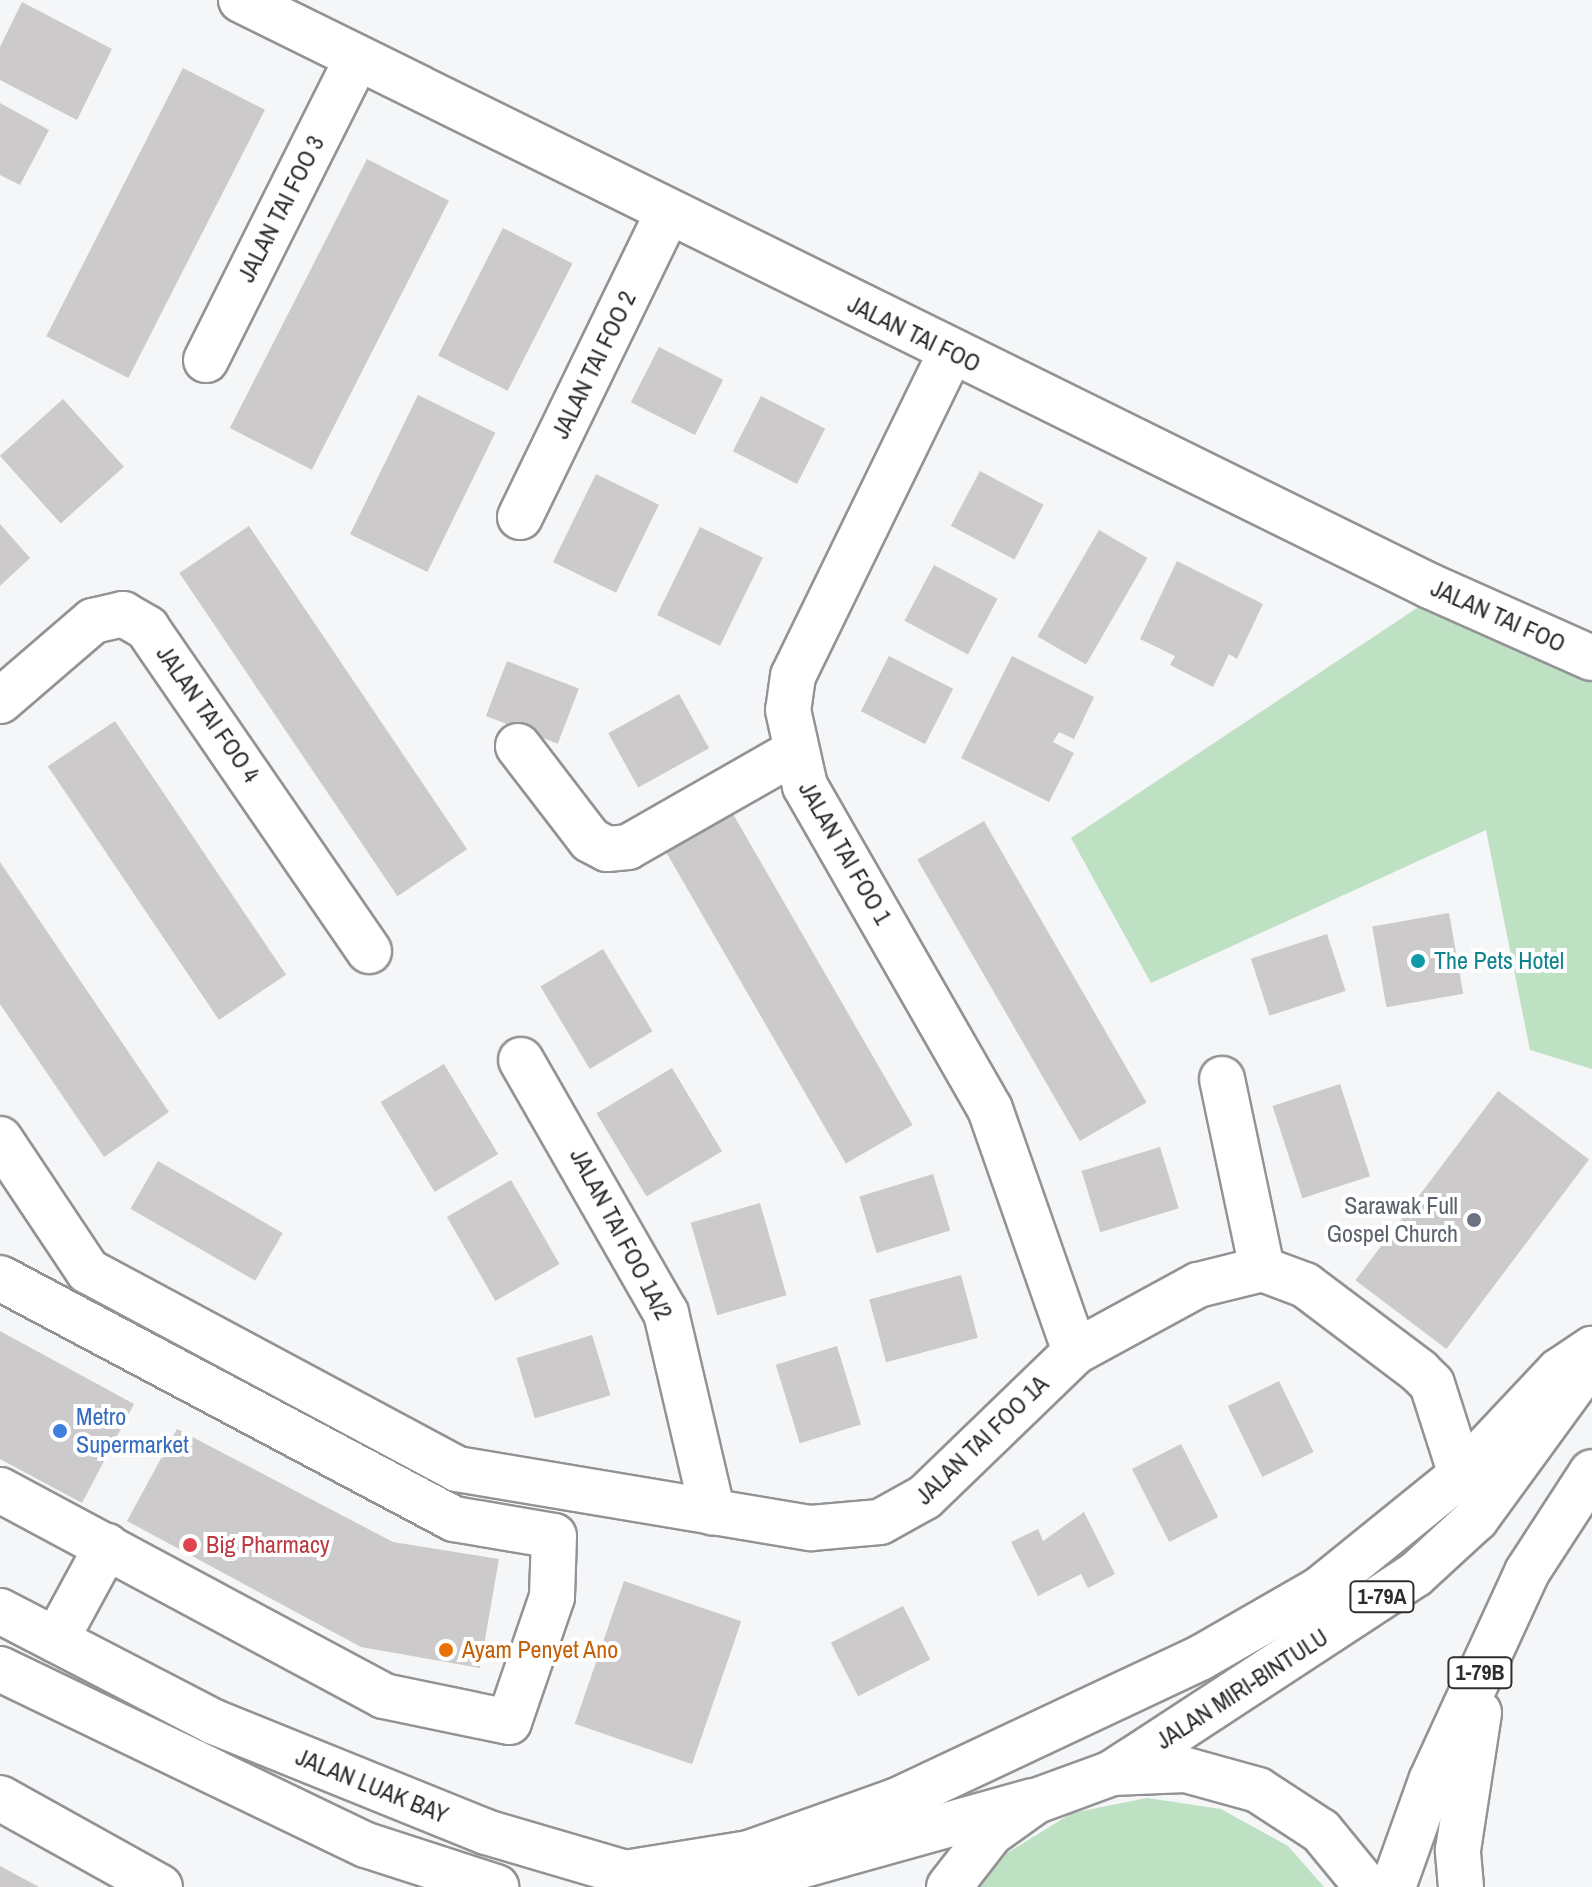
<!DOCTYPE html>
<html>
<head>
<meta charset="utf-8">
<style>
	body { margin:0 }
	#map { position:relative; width:1592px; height:1887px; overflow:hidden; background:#f5f6f7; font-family:"Archivo Narrow",sans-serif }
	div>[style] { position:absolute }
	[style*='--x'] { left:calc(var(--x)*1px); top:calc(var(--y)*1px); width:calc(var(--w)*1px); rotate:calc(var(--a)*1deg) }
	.green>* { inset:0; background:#bee0c3 }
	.building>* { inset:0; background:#cccacb; transform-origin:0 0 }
	.roads { filter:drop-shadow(2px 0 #929395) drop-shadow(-2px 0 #929395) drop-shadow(0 2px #929395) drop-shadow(0 -2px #929395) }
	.minor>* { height:44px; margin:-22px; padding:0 22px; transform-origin:22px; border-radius:22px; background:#fff }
	.highway>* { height:44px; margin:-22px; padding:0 22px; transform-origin:22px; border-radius:22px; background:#fff }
	.dots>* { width:22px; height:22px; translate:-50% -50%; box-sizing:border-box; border:4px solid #fff; border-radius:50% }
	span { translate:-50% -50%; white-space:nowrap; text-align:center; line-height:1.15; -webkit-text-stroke:8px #fff; paint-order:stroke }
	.shield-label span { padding:2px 6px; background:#fff; border:2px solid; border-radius:6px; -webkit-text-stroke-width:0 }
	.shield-label { font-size:22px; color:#2c2d2d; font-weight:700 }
	.street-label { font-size:24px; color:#2c2d2d }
	.culture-label { font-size:24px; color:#0d838f }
	.left { translate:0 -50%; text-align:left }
	.worship-label { font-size:24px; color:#5b616d }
	.right { translate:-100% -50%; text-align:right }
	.shop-label { font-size:24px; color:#366cbe }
	.health-label { font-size:24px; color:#be3a42 }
	.food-label { font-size:24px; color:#c56008 }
</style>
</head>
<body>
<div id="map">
	<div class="green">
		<div style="clip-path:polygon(1426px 602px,1592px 676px,1592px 1069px,1530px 1050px,1486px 830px,1151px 983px,1071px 838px)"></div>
		<div style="clip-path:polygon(1147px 1798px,1221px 1809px,1288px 1846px,1324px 1887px,980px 1887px,1007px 1853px,1072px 1813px)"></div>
	</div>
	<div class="building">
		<div style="clip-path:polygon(22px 2px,112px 49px,77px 120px,0 80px,0 47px)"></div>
		<div style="left:183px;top:68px;width:92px;height:301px;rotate:27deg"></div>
		<div style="clip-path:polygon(0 103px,49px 130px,20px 185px,0 175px)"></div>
		<div style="left:367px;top:159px;width:92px;height:302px;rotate:27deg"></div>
		<div style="left:503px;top:228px;width:78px;height:143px;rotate:27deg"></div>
		<div style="left:659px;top:347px;width:72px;height:62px;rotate:27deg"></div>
		<div style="left:418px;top:395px;width:86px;height:155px;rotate:26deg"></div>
		<div style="left:761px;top:396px;width:72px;height:62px;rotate:27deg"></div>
		<div style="left:63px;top:399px;width:91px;height:85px;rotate:48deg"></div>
		<div style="left:980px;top:471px;width:72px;height:62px;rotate:28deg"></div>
		<div style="left:596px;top:474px;width:70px;height:98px;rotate:26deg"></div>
		<div style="clip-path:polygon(0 524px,30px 558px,0 586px)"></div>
		<div style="left:249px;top:526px;width:390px;height:84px;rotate:56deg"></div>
		<div style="left:700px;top:527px;width:70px;height:98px;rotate:26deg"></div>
		<div style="left:1099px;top:530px;width:56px;height:123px;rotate:30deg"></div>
		<div style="clip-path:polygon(1177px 561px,1263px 604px,1237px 659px,1229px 654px,1213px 687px,1170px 665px,1175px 656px,1140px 639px)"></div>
		<div style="left:934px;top:565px;width:72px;height:63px;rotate:28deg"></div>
		<div style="left:889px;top:656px;width:72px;height:62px;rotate:27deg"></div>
		<div style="clip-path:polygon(1012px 656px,1094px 697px,1074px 739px,1059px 732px,1053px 742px,1074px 753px,1049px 802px,961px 758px)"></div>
		<div style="left:507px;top:661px;width:77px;height:59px;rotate:21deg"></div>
		<div style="left:679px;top:694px;width:62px;height:81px;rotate:61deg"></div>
		<div style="left:115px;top:721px;width:306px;height:81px;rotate:56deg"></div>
		<div style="left:733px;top:814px;width:359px;height:77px;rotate:60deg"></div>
		<div style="left:984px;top:821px;width:325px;height:77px;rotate:60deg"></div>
		<div style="clip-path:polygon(0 862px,169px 1112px,104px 1157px,0 1004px)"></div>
		<div style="left:1449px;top:913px;width:82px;height:78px;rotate:80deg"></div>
		<div style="left:1327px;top:934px;width:60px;height:80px;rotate:72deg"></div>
		<div style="left:603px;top:949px;width:96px;height:73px;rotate:59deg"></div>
		<div style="left:444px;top:1064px;width:105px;height:74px;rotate:59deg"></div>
		<div style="left:672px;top:1068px;width:97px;height:88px;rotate:59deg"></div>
		<div style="left:1340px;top:1084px;width:97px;height:71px;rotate:72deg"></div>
		<div style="left:1498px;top:1091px;width:114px;height:237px;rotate:37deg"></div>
		<div style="left:1160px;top:1147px;width:64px;height:82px;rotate:73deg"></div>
		<div style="left:158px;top:1161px;width:144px;height:55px;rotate:30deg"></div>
		<div style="left:933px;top:1174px;width:59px;height:77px;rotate:73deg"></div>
		<div style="left:511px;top:1180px;width:97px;height:74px;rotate:60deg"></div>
		<div style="left:760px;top:1203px;width:96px;height:72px;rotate:74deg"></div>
		<div style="left:961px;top:1275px;width:65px;height:95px;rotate:75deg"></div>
		<div style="clip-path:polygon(0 1331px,134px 1404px,82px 1503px,0 1459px)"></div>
		<div style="left:592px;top:1335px;width:63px;height:79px;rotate:73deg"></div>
		<div style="left:837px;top:1346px;width:82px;height:64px;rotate:73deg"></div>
		<div style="left:1279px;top:1381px;width:79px;height:57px;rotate:64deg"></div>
		<div style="clip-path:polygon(177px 1429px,393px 1542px,499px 1559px,480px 1668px,361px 1647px,127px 1521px)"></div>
		<div style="left:1181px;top:1444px;width:82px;height:55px;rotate:63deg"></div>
		<div style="clip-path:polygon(1084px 1512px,1115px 1574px,1088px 1588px,1081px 1574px,1038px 1596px,1011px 1542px,1038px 1529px,1043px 1541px)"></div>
		<div style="left:624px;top:1581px;width:124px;height:151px;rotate:19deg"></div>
		<div style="left:903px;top:1606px;width:60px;height:81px;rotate:63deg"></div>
		<div style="clip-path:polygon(0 1866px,39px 1887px,0 1887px)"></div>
	</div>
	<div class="roads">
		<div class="minor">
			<div style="--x:241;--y:0;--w:1326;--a:26.24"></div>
			<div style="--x:1430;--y:586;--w:177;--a:24"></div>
			<div style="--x:951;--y:352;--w:360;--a:116"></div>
			<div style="--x:793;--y:676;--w:34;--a:98"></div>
			<div style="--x:788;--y:710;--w:78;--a:77.4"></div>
			<div style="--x:805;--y:786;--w:372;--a:60.2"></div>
			<div style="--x:990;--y:1109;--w:257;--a:70.7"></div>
			<div style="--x:206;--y:360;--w:338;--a:-63.4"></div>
			<div style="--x:520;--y:517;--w:339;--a:-64.1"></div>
			<div style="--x:0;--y:701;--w:123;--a:-40.7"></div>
			<div style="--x:93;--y:621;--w:31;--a:-13"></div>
			<div style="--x:123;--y:614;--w:28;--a:30"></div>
			<div style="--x:147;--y:628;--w:392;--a:55.5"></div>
			<div style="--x:518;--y:746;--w:118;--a:52.5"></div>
			<div style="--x:590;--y:840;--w:19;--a:28"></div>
			<div style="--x:607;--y:849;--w:21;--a:-5"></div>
			<div style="--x:628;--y:847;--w:190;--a:-29.7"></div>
			<div style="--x:521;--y:1060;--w:292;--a:60.2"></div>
			<div style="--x:666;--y:1313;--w:205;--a:76.8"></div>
			<div style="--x:1222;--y:1079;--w:194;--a:78.1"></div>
			<div style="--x:0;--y:1139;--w:159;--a:56.3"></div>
			<div style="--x:88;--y:1271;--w:419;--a:28.2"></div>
			<div style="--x:457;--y:1469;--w:359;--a:9.5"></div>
			<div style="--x:811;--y:1528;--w:69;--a:-5"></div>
			<div style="--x:880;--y:1522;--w:51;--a:-29.1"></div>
			<div style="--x:925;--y:1497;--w:209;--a:-44"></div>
			<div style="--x:1075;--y:1352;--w:140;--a:-28.6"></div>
			<div style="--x:1198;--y:1285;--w:66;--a:-14"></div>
			<div style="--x:1262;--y:1269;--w:46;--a:20.4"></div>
			<div style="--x:1305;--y:1285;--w:143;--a:37"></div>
			<div style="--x:1419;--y:1371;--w:18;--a:45"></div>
			<div style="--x:1432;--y:1384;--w:96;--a:72.3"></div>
			<div style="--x:0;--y:1278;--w:514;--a:27.96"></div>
			<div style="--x:454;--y:1519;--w:101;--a:9.6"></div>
			<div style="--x:554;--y:1536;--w:61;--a:91.9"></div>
			<div style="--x:552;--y:1597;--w:132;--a:109"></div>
			<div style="--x:509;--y:1722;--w:128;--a:-168.3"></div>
			<div style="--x:384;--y:1696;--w:436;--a:-151.8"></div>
			<div style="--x:0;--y:1611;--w:241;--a:27.4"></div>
			<div style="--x:214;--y:1722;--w:293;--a:22"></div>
			<div style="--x:486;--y:1832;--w:145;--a:16.4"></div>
			<div style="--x:625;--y:1873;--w:80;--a:5.7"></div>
			<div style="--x:705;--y:1881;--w:63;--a:-5.4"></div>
			<div style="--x:768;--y:1875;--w:275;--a:-15.6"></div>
			<div style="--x:56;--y:1640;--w:107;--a:-61.5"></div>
			<div style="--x:0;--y:1669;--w:406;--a:25.7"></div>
			<div style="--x:366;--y:1845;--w:137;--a:17.9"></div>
			<div style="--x:0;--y:1798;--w:183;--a:29.1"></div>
		</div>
		<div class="highway">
			<div style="--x:1112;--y:1773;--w:362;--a:-33.2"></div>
			<div style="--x:1415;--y:1575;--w:83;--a:-42.6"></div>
			<div style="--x:1476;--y:1519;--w:168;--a:-53.9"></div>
			<div style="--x:625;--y:1873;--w:126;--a:-9.2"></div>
			<div style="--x:749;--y:1853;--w:158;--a:-19.6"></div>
			<div style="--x:898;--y:1800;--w:334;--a:-25.2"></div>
			<div style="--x:1200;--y:1658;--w:138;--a:-29.9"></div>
			<div style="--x:1320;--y:1589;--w:181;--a:-39"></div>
			<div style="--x:1461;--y:1475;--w:143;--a:-46.7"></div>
			<div style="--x:1559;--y:1371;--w:40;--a:-34"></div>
			<div style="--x:949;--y:1887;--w:68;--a:-52.1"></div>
			<div style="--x:991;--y:1833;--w:55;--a:-35.4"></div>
			<div style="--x:1036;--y:1801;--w:81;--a:-20.2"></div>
			<div style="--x:1112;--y:1773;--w:74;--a:-2.3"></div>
			<div style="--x:1186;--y:1770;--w:75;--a:15.5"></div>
			<div style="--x:1258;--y:1790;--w:75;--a:33.1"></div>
			<div style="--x:1321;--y:1831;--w:72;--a:50.6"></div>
			<div style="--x:1393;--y:1887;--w:113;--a:-70.3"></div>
			<div style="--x:1431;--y:1781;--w:230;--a:-65.3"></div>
			<div style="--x:1527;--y:1572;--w:119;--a:-57"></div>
			<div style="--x:1461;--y:1887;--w:37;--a:-95"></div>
			<div style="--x:1458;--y:1850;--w:139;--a:-81.3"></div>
		</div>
	</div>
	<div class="dots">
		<div style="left:1418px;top:961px;background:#0f9aa8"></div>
		<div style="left:1474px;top:1220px;background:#6b7280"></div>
		<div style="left:60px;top:1431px;background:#3f7fe0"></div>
		<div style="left:190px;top:1545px;background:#e0444e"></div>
		<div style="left:446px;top:1650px;background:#e8710a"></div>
	</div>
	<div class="shield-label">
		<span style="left:1382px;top:1597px">1-79A</span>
		<span style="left:1480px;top:1673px">1-79B</span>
	</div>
	<div class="street-label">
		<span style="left:281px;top:209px;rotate:-63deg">JALAN TAI FOO 3</span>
		<span style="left:914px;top:334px;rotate:26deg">JALAN TAI FOO</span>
		<span style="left:594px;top:365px;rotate:-64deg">JALAN TAI FOO 2</span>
		<span style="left:1498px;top:616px;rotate:24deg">JALAN TAI FOO</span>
		<span style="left:208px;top:714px;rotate:55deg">JALAN TAI FOO 4</span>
		<span style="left:845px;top:853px;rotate:60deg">JALAN TAI FOO 1</span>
		<span style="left:621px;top:1234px;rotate:62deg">JALAN TAI FOO 1A/2</span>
		<span style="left:982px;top:1440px;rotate:-44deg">JALAN TAI FOO 1A</span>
		<span style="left:1242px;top:1689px;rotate:-33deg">JALAN MIRI-BINTULU</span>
		<span style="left:372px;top:1786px;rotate:22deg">JALAN LUAK BAY</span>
	</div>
	<div class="culture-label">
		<span class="left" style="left:1434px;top:961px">The Pets Hotel</span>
	</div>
	<div class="worship-label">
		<span class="right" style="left:1458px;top:1220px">Sarawak Full<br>Gospel Church</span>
	</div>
	<div class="shop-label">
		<span class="left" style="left:76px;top:1431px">Metro<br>Supermarket</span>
	</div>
	<div class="health-label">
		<span class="left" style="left:206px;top:1545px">Big Pharmacy</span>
	</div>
	<div class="food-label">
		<span class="left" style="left:462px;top:1650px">Ayam Penyet Ano</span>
	</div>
</div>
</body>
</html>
